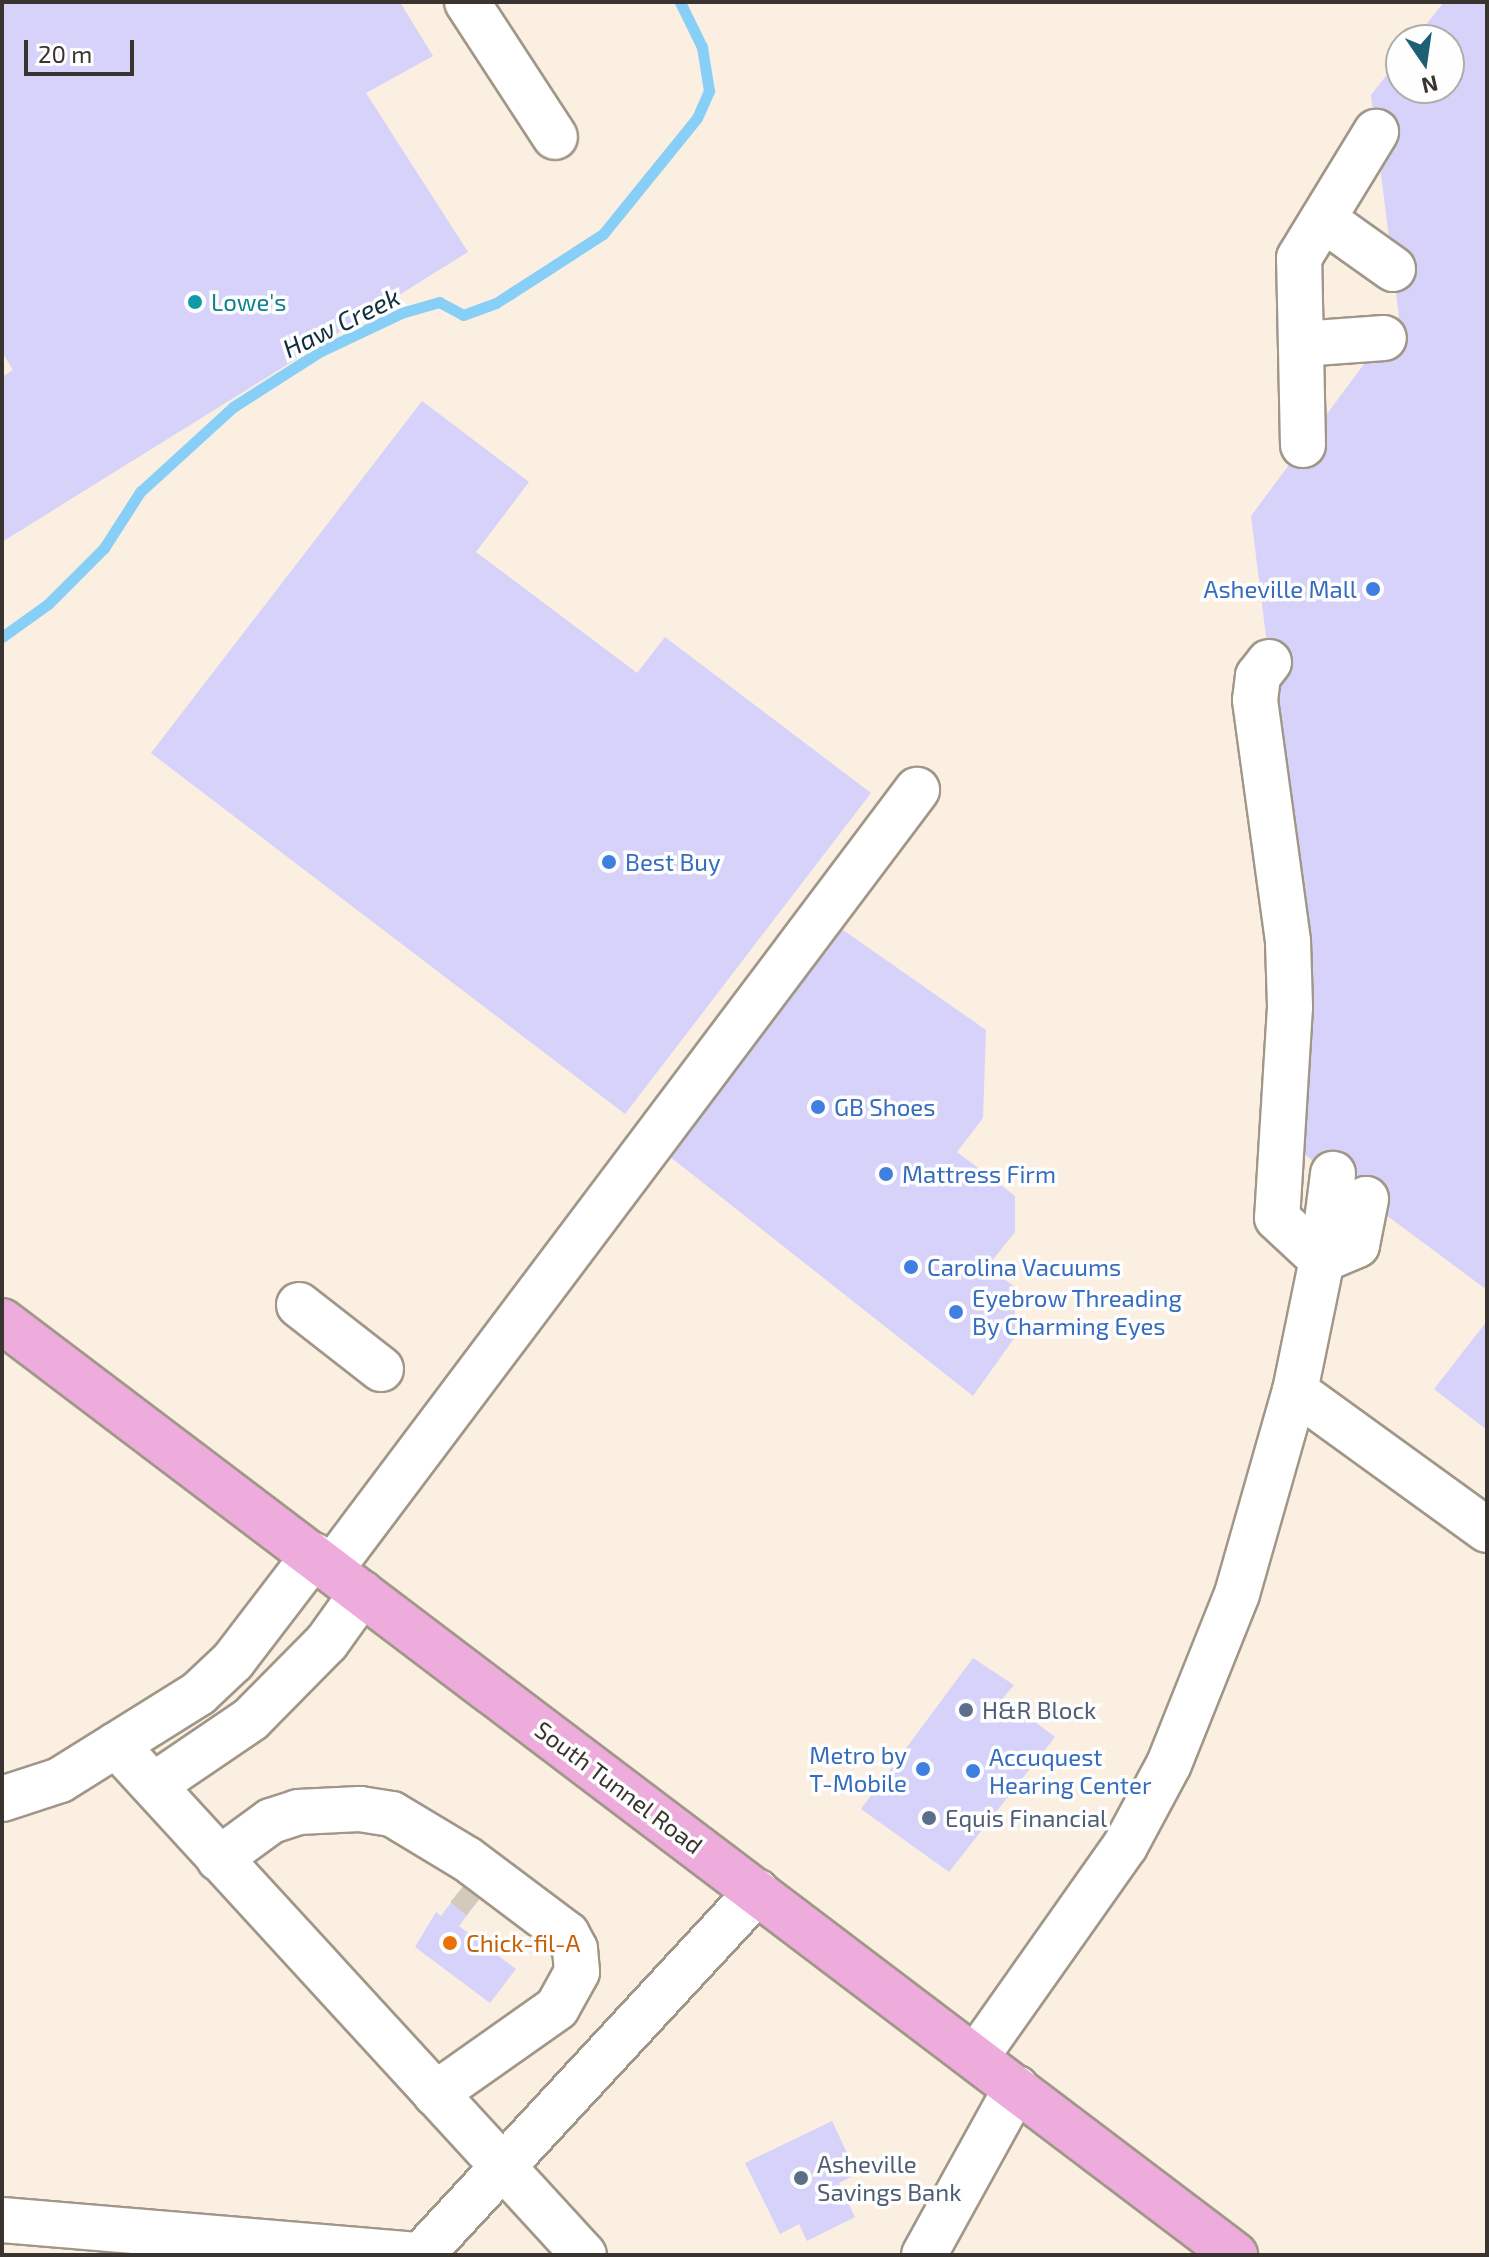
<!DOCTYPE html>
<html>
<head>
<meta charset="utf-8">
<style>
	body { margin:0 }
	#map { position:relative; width:1489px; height:2257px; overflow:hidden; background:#faefe1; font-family:"Exo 2",sans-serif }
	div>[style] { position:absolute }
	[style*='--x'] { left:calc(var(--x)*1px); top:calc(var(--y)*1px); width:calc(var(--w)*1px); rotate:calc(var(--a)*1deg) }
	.stream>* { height:11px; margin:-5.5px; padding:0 5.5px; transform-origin:5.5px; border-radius:5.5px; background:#88cff8 }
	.building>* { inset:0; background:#d6d2fa }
	.minor-tunnel>* { height:44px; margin-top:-22px; transform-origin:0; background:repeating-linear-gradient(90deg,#d3cabd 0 44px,transparent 0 66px) }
	.roads { filter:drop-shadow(2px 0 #a19789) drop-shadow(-2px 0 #a19789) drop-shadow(0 2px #a19789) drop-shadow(0 -2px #a19789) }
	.minor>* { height:44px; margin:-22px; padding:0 22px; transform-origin:22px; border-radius:22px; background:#fff }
	.major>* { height:44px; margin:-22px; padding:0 22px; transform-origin:22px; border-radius:22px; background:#edacdb }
	.dots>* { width:22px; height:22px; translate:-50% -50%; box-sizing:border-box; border:4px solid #fefefe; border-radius:50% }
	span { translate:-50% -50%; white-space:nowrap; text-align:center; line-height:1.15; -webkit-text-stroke:7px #fefefe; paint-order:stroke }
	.culture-label { font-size:24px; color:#0d838f }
	.left { translate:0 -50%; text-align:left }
	.shop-label { font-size:24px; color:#366cbe }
	.right { translate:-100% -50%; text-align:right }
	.service-label { font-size:24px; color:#4e5e75 }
	.street-label { font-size:24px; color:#39342f }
	.food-label { font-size:24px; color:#c56008 }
	.water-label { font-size:26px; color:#0e2f40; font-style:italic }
	.frame { position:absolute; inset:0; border:4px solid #39342f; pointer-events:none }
	.north { position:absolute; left:1385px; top:24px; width:80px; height:80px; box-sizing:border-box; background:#fefefe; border:2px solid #afadab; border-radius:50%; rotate:167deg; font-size:22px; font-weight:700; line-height:32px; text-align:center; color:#39342f }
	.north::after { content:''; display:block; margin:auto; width:28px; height:36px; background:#1f5f74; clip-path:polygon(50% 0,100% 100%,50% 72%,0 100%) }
	.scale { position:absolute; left:24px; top:40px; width:110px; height:36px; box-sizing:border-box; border:4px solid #39342f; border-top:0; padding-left:10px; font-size:24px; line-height:28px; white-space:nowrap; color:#39342f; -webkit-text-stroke:6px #fefefe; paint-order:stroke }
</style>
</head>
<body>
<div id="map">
	<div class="stream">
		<div style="--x:2;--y:637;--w:57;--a:-35.7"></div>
		<div style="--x:48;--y:604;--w:79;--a:-45"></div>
		<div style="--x:104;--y:548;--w:67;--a:-57.3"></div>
		<div style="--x:140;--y:492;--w:126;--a:-42.4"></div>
		<div style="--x:233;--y:407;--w:102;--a:-32.6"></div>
		<div style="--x:319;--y:352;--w:91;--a:-25.4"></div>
		<div style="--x:401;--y:313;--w:40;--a:-16"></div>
		<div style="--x:439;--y:302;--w:27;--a:28"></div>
		<div style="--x:463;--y:315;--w:35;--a:-20"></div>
		<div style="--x:496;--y:303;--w:127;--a:-32.8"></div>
		<div style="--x:603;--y:234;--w:149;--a:-51"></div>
		<div style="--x:697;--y:118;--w:30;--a:-66"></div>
		<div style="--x:709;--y:91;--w:45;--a:-99"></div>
		<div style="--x:702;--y:47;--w:50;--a:-116.1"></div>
	</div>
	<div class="building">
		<div style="clip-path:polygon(2px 2px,400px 2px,433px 56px,366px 93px,468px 252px,2px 542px,2px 377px,13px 370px,2px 352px)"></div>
		<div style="clip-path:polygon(1444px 2px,1487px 2px,1487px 1290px,1304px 1154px,1304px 941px,1251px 516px,1399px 317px,1371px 95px,1401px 57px,1401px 88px,1449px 88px,1449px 40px,1414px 40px)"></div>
		<div style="clip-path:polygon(422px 401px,529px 482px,476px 552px,637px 673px,665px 637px,871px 793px,625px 1114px,151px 753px)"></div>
		<div style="clip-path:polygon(836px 925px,986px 1030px,983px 1118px,957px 1152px,1015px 1196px,1015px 1232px,987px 1267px,1015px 1287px,1015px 1337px,973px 1396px,664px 1152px)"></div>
		<div style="clip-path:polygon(1487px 1321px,1487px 1430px,1434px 1389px)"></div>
		<div style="clip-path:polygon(973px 1658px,1014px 1685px,1003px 1698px,1055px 1737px,949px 1872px,861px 1809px)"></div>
		<div style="clip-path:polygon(468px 1880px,484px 1892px,459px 1926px,516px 1969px,490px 2003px,415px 1947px,436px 1912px,441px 1916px)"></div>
		<div style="clip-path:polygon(832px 2121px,857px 2174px,839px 2183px,855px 2217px,807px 2241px,799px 2224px,780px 2234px,745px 2163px)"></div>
	</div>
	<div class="minor-tunnel">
		<div style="--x:464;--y:1885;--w:21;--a:39"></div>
	</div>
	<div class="roads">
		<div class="minor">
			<div style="--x:467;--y:2;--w:161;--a:56.9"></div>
			<div style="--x:1323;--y:219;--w:86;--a:35.5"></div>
			<div style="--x:1301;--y:344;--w:83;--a:-4.1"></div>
			<div style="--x:1303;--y:445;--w:187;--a:-91.2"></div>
			<div style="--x:1299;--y:258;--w:148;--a:-58.6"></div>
			<div style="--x:1269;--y:662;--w:18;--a:128"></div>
			<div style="--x:1258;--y:676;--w:24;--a:97"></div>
			<div style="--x:1255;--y:700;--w:244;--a:82.2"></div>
			<div style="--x:1288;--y:942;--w:65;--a:88.2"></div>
			<div style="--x:1290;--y:1007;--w:211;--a:93.5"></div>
			<div style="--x:1277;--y:1218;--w:62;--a:43"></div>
			<div style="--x:1322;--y:1260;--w:38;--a:-23"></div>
			<div style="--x:1357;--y:1245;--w:47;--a:-78.9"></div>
			<div style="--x:299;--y:1305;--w:104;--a:38"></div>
			<div style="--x:1295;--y:1391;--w:134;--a:-78.4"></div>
			<div style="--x:1322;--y:1260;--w:87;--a:-82.7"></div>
			<div style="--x:331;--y:1569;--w:975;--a:-53.05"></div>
			<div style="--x:116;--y:1745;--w:692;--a:47.46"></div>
			<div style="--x:154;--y:1785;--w:117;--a:-34.2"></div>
			<div style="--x:251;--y:1719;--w:108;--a:-45.4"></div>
			<div style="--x:327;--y:1642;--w:60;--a:-54.5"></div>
			<div style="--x:2;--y:1799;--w:61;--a:-18.1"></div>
			<div style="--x:60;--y:1780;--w:164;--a:-32"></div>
			<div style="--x:199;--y:1693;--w:47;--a:-43.3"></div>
			<div style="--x:233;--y:1661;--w:133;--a:-52.6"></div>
			<div style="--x:219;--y:1859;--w:64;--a:-36.2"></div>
			<div style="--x:271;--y:1821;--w:28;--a:-18"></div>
			<div style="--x:298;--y:1812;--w:62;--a:-2.8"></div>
			<div style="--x:360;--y:1809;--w:32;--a:9"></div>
			<div style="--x:392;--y:1814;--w:87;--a:31"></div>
			<div style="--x:467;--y:1859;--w:125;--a:36.9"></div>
			<div style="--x:567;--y:1934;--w:17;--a:62"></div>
			<div style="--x:575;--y:1949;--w:23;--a:85"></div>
			<div style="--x:577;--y:1972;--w:41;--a:119.1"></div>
			<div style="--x:557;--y:2008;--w:149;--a:144.8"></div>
			<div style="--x:976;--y:2057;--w:258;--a:-54.8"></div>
			<div style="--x:1125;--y:1846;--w:93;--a:-61.8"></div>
			<div style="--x:1169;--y:1764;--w:183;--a:-68.2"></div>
			<div style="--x:1237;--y:1594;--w:211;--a:-74.1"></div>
			<div style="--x:1295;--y:1391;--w:237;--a:35.9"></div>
			<div style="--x:2;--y:2220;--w:418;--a:4.8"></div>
			<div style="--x:421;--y:2255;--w:495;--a:-47.2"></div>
			<div style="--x:924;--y:2255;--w:191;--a:-61.1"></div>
		</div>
		<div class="major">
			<div style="--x:2;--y:1321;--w:1547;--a:37.14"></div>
		</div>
	</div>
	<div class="dots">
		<div style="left:195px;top:302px;background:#0f9aa8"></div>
		<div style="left:1373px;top:589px;background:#3f7fe0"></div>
		<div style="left:609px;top:862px;background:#3f7fe0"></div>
		<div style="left:818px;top:1107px;background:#3f7fe0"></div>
		<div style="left:886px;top:1174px;background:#3f7fe0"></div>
		<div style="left:911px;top:1267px;background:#3f7fe0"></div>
		<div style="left:956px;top:1312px;background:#3f7fe0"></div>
		<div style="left:966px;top:1710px;background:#5c6f8a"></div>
		<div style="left:923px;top:1769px;background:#3f7fe0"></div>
		<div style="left:973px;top:1771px;background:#3f7fe0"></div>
		<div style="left:929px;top:1818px;background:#5c6f8a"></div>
		<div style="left:450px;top:1943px;background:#e8710a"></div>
		<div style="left:801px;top:2178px;background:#5c6f8a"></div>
	</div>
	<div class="culture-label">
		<span class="left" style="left:211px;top:302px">Lowe's</span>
	</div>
	<div class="shop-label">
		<span class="right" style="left:1357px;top:589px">Asheville Mall</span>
		<span class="left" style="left:625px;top:862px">Best Buy</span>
		<span class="left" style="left:834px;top:1107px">GB Shoes</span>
		<span class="left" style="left:902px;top:1174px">Mattress Firm</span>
		<span class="left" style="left:927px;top:1267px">Carolina Vacuums</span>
		<span class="left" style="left:972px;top:1312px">Eyebrow Threading<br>By Charming Eyes</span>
		<span class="right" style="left:907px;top:1769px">Metro by<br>T-Mobile</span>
		<span class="left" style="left:989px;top:1771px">Accuquest<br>Hearing Center</span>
	</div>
	<div class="service-label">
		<span class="left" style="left:982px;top:1710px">H&amp;R Block</span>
		<span class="left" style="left:945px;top:1818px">Equis Financial</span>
		<span class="left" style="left:817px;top:2178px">Asheville<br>Savings Bank</span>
	</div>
	<div class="street-label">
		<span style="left:619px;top:1787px;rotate:37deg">South Tunnel Road</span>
	</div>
	<div class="food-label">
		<span class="left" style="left:466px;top:1943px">Chick-fil-A</span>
	</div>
	<div class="water-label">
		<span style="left:341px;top:322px;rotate:-26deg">Haw Creek</span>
	</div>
	<div class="frame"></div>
	<div class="north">N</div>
	<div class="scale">20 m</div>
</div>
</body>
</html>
